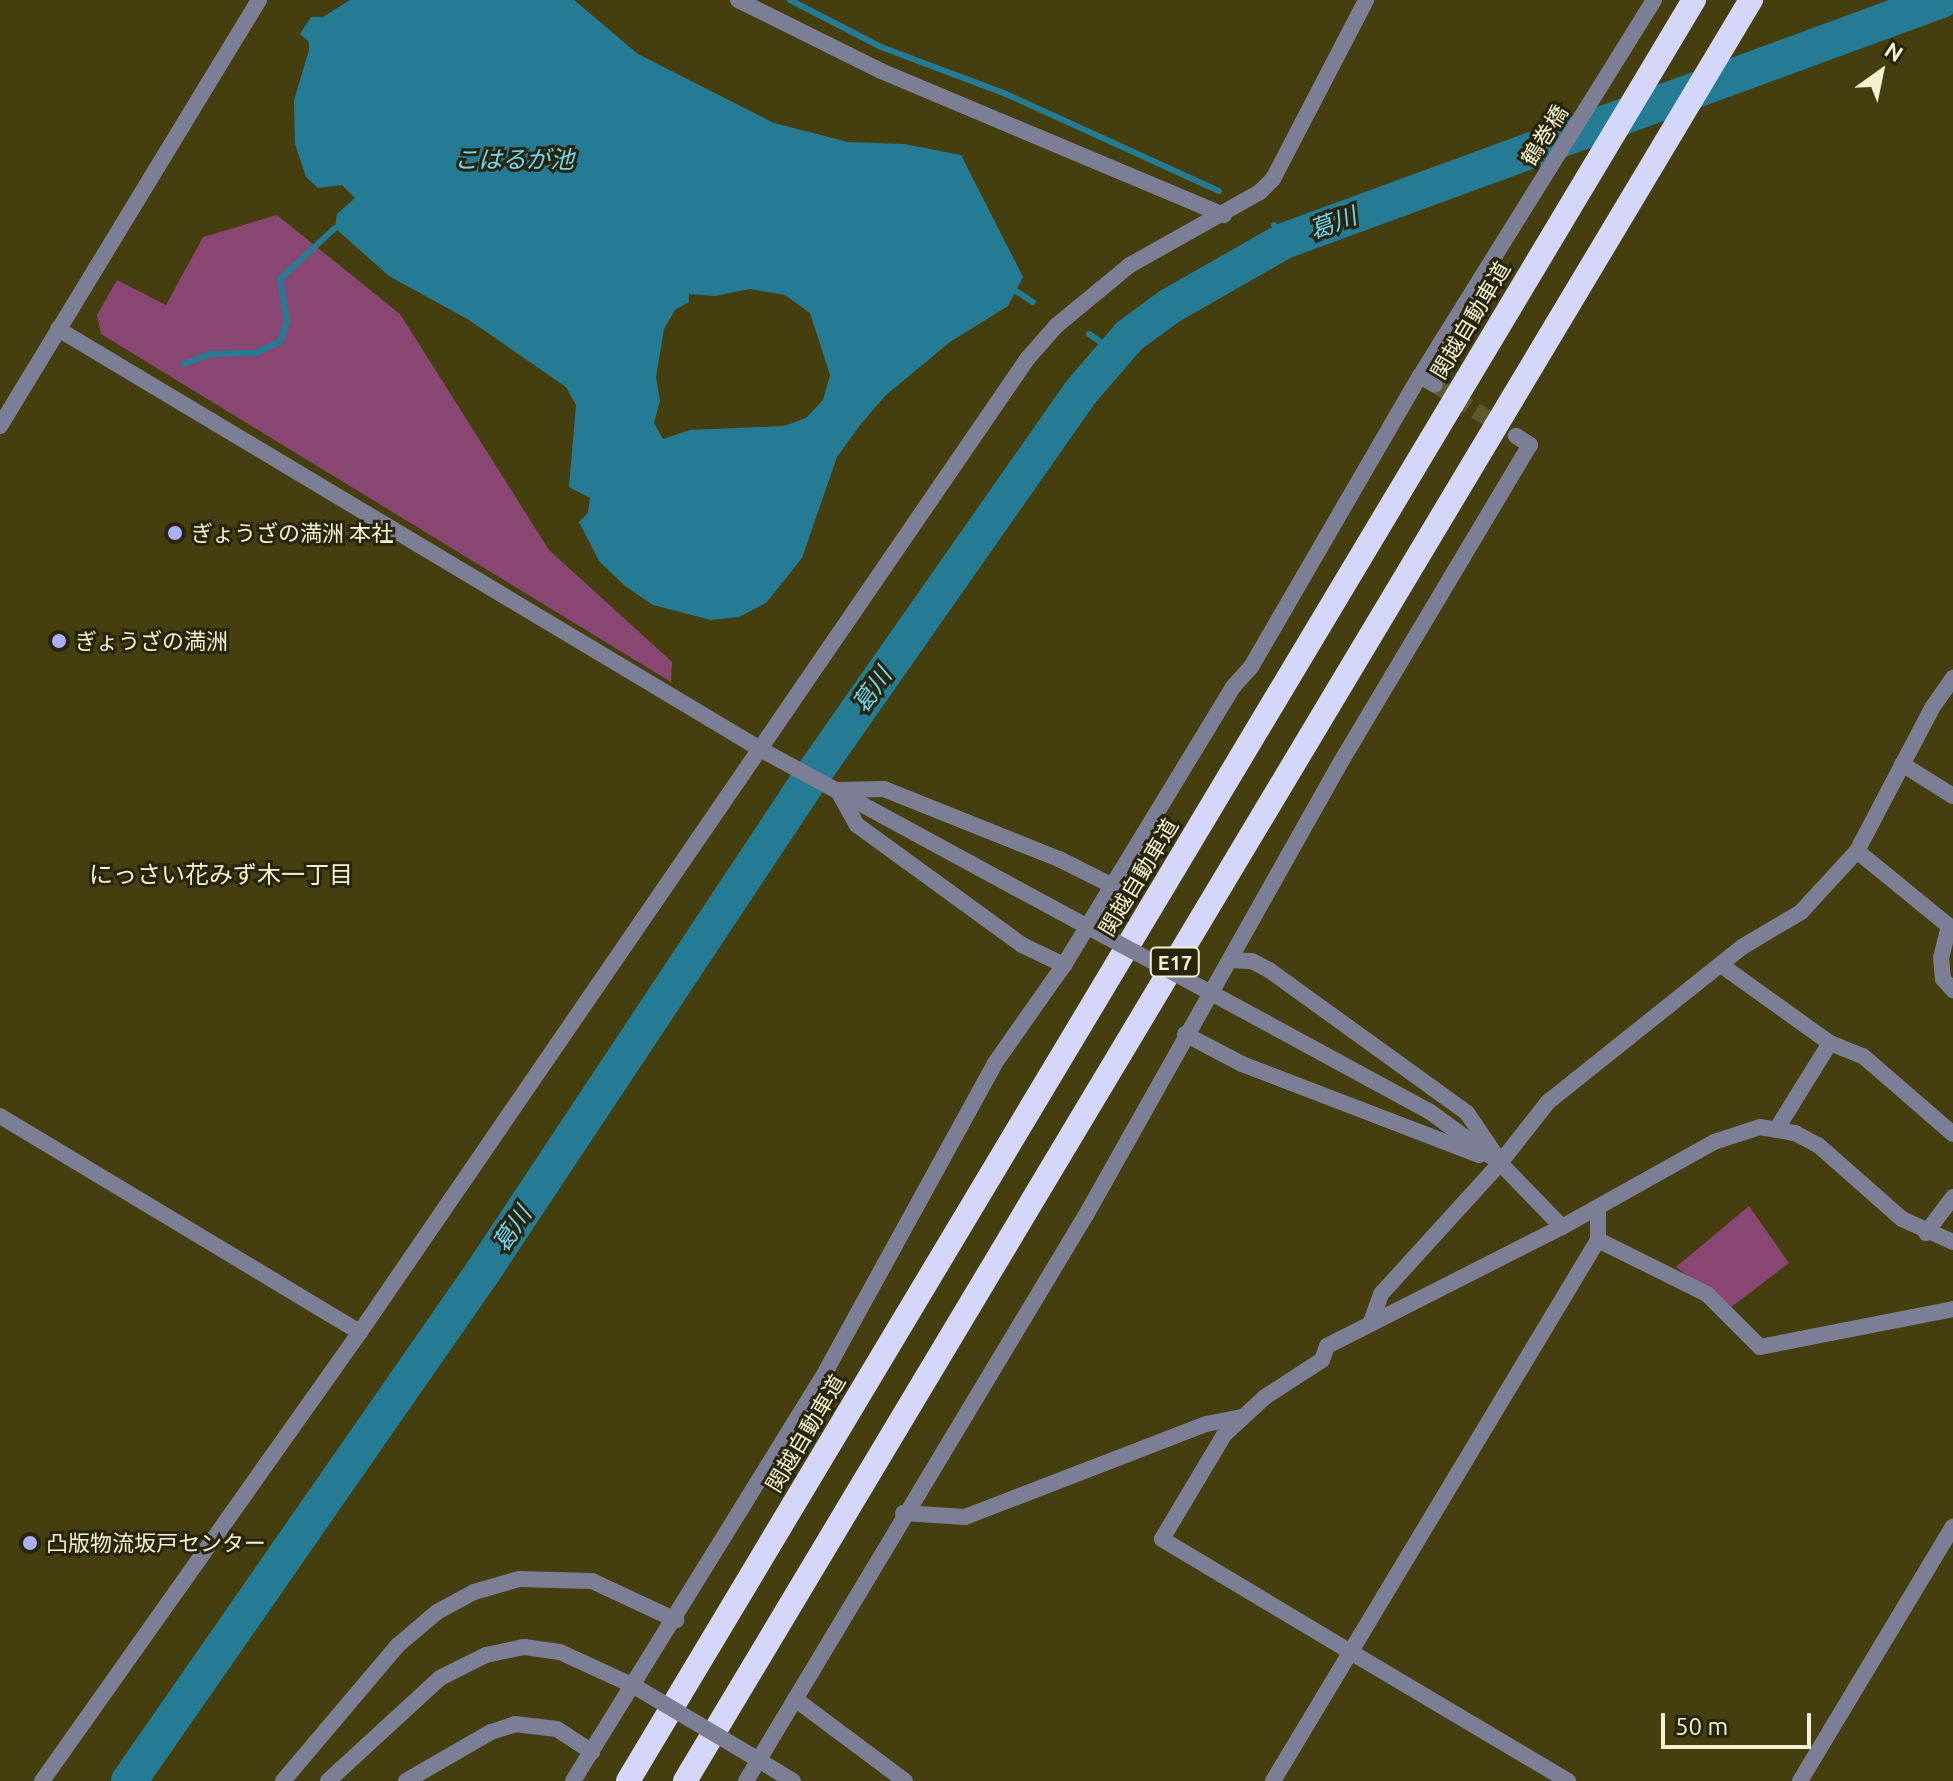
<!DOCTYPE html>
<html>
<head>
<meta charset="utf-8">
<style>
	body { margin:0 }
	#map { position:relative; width:1953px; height:1781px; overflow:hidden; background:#453f10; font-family:Ubuntu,"Noto Sans JP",sans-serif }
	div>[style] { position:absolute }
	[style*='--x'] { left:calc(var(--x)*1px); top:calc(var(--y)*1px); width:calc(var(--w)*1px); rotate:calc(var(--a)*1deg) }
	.green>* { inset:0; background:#894672 }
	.water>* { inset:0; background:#257b94 }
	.stream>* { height:6px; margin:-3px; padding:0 3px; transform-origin:3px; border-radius:3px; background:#257b94 }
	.river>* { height:36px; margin:-18px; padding:0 18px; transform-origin:18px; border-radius:18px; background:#257b94 }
	.minor-tunnel>* { height:16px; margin-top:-8px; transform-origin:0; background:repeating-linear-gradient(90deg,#5f5a2d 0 16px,transparent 0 24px) }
	.minor>* { height:16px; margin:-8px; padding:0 8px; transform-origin:8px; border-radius:8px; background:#7c7e96 }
	.tertiary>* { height:16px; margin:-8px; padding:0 8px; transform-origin:8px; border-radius:8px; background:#7c7e96 }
	.motorway>* { height:24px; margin:-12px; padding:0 12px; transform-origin:12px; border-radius:12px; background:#d4d7fa }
	.minor-bridge>* { height:16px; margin:-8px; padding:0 8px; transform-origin:8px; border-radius:8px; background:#7c7e96 }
	.tertiary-bridge>* { height:16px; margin:-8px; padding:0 8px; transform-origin:8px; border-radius:8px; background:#7c7e96 }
	.dots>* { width:22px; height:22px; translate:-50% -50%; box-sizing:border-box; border:4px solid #29250c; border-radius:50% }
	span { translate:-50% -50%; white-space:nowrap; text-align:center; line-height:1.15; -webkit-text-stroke:6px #29250c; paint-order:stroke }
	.shield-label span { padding:2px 6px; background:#29250c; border:2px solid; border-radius:6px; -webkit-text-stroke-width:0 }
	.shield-label { font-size:20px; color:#f5f2d3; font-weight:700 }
	.street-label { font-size:22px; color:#f5f2d3 }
	.poi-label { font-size:22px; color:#f5f2d3 }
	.left { translate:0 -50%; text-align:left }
	.water-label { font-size:24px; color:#71d7f8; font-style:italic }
	.neighbourhood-label { font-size:24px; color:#f5f2d3 }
	.north { position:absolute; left:1841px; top:32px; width:80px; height:80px; -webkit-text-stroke:6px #29250c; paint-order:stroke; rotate:33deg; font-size:22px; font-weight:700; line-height:32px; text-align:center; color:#f5f2d3 }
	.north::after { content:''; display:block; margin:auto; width:28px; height:36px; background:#f5f2d3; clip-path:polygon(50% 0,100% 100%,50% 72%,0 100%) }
	.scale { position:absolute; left:1661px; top:1713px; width:150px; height:36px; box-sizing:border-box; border:4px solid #f5f2d3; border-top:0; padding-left:10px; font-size:24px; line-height:28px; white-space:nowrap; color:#f5f2d3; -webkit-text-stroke:6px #29250c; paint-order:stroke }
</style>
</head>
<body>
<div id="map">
	<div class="green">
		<div style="clip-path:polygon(277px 215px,400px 314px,549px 550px,672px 662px,671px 682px,101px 334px,97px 315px,117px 280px,166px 305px,203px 237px)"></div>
		<div style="clip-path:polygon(1749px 1206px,1789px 1263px,1730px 1308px,1676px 1267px)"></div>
	</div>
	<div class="water">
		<div style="clip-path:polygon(evenodd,350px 0,574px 0,638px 54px,774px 123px,848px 142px,904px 144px,961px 155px,1023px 277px,1008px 306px,950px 342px,885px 396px,860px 425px,837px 457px,802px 558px,766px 603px,739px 617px,711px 620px,653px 605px,625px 586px,599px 561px,579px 522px,588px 513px,590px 498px,569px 487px,576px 405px,566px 387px,469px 320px,389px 276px,335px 228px,337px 214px,355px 198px,342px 185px,318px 188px,306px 177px,295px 144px,294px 100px,309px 50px,309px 42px,300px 34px,311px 17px,323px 17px,350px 0,750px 289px,785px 295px,810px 313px,830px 375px,823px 400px,806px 418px,784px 426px,690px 430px,663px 439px,654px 423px,660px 401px,656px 377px,664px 329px,675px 310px,689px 302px,689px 294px,715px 296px,750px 289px)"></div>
	</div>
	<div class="stream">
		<div style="--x:790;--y:0;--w:102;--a:27.3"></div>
		<div style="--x:881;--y:47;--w:134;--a:20.6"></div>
		<div style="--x:1006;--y:94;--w:234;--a:24.5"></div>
		<div style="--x:1274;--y:225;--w:19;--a:58"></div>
		<div style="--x:1016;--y:291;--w:20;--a:33"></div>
		<div style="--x:1089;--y:334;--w:32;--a:35"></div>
		<div style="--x:184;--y:364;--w:28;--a:-21"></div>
		<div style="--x:210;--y:354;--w:46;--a:-1.2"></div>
		<div style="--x:256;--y:353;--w:26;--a:-25"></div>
		<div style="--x:280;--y:342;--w:21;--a:-71"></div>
		<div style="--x:287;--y:322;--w:44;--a:-99.2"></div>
		<div style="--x:280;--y:279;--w:75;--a:-42.8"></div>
	</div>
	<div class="river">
		<div style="--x:129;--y:1781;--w:619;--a:-55.21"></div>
		<div style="--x:482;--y:1273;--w:588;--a:-56.45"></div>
		<div style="--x:807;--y:783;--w:476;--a:-55"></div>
		<div style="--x:1080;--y:393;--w:75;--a:-49.3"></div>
		<div style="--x:1129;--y:336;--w:51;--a:-36.2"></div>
		<div style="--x:1170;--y:306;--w:131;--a:-29.7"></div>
		<div style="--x:1284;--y:241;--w:700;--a:-20.14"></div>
	</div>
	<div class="minor-tunnel">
		<div style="--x:1435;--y:385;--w:83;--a:32.2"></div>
	</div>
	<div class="minor">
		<div style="--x:738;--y:0;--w:160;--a:26.4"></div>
		<div style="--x:881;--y:71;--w:372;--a:22.8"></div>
		<div style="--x:1420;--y:376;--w:17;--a:31"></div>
		<div style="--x:760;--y:749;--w:358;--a:28.5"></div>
		<div style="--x:1902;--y:764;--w:60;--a:32.1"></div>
		<div style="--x:838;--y:790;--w:46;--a:-1.2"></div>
		<div style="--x:884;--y:789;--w:188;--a:21.8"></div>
		<div style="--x:1059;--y:859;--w:60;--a:26.6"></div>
		<div style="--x:838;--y:791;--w:39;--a:61"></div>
		<div style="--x:857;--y:825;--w:204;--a:36"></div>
		<div style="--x:1022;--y:945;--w:47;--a:25.5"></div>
		<div style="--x:1857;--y:851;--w:119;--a:39.2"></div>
		<div style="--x:1949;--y:926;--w:32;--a:104"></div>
		<div style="--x:1941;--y:957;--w:22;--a:85"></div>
		<div style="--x:1943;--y:979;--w:15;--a:48"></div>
		<div style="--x:1230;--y:960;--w:22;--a:3"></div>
		<div style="--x:1252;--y:961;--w:19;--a:28"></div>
		<div style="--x:1269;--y:970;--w:244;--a:35.8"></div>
		<div style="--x:1467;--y:1113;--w:53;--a:55.7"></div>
		<div style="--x:1721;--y:965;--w:134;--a:35.6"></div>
		<div style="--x:1830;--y:1043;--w:35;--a:22"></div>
		<div style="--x:1863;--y:1056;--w:119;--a:40.9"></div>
		<div style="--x:1226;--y:1001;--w:231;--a:28.5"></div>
		<div style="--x:1429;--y:1111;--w:88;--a:36.2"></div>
		<div style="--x:1500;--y:1163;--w:89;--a:45.9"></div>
		<div style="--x:1185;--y:1034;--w:64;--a:27.8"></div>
		<div style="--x:1242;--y:1064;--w:254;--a:21"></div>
		<div style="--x:1776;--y:1130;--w:102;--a:-58.2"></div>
		<div style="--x:1926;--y:1233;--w:45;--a:-53.1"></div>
		<div style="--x:1598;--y:1240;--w:122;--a:26.4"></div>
		<div style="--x:1707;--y:1294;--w:75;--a:45"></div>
		<div style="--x:1760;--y:1347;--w:197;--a:-11.1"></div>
		<div style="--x:1371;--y:1322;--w:30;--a:-70"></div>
		<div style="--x:1381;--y:1294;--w:177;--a:-47.7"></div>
		<div style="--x:1500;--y:1163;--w:78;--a:-51.8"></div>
		<div style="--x:1548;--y:1102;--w:248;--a:-38.6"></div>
		<div style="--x:1742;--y:947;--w:69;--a:-30.7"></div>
		<div style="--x:1801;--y:912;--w:83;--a:-47.4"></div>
		<div style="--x:1857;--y:851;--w:161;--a:-62.3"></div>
		<div style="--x:1932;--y:708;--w:37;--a:-55"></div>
		<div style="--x:903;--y:1513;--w:62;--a:3.7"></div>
		<div style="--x:965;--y:1517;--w:258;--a:-21.1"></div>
		<div style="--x:1206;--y:1424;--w:36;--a:-11"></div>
		<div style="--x:1349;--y:1651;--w:218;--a:-149.1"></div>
		<div style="--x:1162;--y:1539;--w:121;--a:-59.2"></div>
		<div style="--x:1224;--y:1435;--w:56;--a:-42.8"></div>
		<div style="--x:1265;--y:1397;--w:68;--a:-33"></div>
		<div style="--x:1322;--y:1360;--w:15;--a:-70"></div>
		<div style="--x:1327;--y:1346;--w:263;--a:-26.9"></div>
		<div style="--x:1562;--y:1227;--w:174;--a:-29.2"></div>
		<div style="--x:1714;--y:1142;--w:48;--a:-18.1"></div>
		<div style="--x:1760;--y:1127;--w:36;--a:10"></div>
		<div style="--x:1795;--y:1133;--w:26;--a:28"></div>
		<div style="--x:1818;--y:1145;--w:112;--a:41.4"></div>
		<div style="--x:1902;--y:1219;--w:56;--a:24.3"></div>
		<div style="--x:795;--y:1699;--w:137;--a:36.7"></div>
		<div style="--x:42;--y:1781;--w:550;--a:-54.69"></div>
		<div style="--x:360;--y:1332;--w:1181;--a:-55.56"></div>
		<div style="--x:1028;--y:358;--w:43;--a:-48.8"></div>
		<div style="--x:1056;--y:326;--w:96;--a:-39.5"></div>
		<div style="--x:1130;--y:265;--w:149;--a:-29.3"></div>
		<div style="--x:1260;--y:192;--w:18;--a:-45"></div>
		<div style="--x:1273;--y:179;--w:202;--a:-62.5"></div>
		<div style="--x:283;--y:1781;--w:177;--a:-49.8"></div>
		<div style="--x:397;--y:1646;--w:52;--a:-40.4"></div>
		<div style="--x:437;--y:1612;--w:42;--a:-28.4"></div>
		<div style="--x:474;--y:1592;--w:47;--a:-16.1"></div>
		<div style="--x:519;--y:1579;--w:73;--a:1.6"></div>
		<div style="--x:592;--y:1581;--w:93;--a:24.9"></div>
		<div style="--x:406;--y:1781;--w:98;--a:-30"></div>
		<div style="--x:491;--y:1732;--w:25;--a:-18"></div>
		<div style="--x:515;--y:1724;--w:42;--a:6.8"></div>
		<div style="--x:557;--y:1729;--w:42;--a:33.3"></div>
		<div style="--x:573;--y:1781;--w:484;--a:-58.3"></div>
		<div style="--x:827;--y:1369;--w:349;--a:-61.2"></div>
		<div style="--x:995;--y:1063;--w:120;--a:-54.9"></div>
		<div style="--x:1064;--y:965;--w:325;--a:-58.7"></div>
		<div style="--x:1233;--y:687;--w:27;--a:-48"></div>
		<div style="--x:1251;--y:667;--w:337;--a:-59.9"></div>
		<div style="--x:1420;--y:376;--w:443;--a:-58.1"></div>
		<div style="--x:746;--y:1781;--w:660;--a:-59.01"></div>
		<div style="--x:1086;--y:1215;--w:522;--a:-60.64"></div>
		<div style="--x:1342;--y:760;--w:367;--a:-59.2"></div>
		<div style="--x:1530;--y:445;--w:17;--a:-147"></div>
		<div style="--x:1273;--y:1781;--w:631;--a:-59.01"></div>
		<div style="--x:1598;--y:1240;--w:32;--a:-90"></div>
		<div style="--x:1800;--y:1781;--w:297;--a:-59"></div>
	</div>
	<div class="tertiary">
		<div style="--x:58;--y:329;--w:818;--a:30.89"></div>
		<div style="--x:0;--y:426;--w:499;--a:-58.7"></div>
		<div style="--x:0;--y:1116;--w:420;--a:31"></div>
		<div style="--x:1349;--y:1651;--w:255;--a:30.7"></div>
		<div style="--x:752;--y:1756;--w:48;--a:31.4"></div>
		<div style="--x:328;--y:1781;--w:152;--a:-42.6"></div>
		<div style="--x:440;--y:1678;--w:51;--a:-26.6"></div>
		<div style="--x:486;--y:1655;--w:39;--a:-12"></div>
		<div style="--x:524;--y:1647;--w:36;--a:8"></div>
		<div style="--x:560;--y:1652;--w:81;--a:24.7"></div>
	</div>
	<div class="motorway">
		<div style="--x:628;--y:1781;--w:2076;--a:-59.1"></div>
		<div style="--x:685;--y:1781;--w:2076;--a:-59.1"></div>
	</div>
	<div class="minor-bridge">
		<div style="--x:1075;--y:920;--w:171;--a:28.2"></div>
	</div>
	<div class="tertiary-bridge">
		<div style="--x:634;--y:1686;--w:137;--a:30.7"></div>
	</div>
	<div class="dots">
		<div style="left:175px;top:533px;background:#acaffb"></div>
		<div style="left:59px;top:641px;background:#acaffb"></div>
		<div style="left:30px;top:1543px;background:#acaffb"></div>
	</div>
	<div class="shield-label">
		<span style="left:1175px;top:962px">E17</span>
	</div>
	<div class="street-label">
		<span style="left:1544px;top:135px;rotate:-58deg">鶴巻橋</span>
		<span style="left:1470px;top:320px;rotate:-59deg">関越自動車道</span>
		<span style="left:1138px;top:877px;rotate:-59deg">関越自動車道</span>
		<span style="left:805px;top:1433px;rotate:-59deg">関越自動車道</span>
	</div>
	<div class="poi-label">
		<span class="left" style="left:191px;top:533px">ぎょうざの満洲 本社</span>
		<span class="left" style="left:75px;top:641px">ぎょうざの満洲</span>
		<span class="left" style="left:46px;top:1543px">凸版物流坂戸センター</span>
	</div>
	<div class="water-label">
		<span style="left:514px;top:160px">こはるが池</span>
		<span style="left:1333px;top:223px;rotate:-20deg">葛川</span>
		<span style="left:872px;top:690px;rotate:-55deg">葛川</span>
		<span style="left:512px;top:1229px;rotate:-56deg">葛川</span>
	</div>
	<div class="neighbourhood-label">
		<span style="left:221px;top:875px">にっさい花みず木一丁目</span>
	</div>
	<div class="north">N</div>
	<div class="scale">50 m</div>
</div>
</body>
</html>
